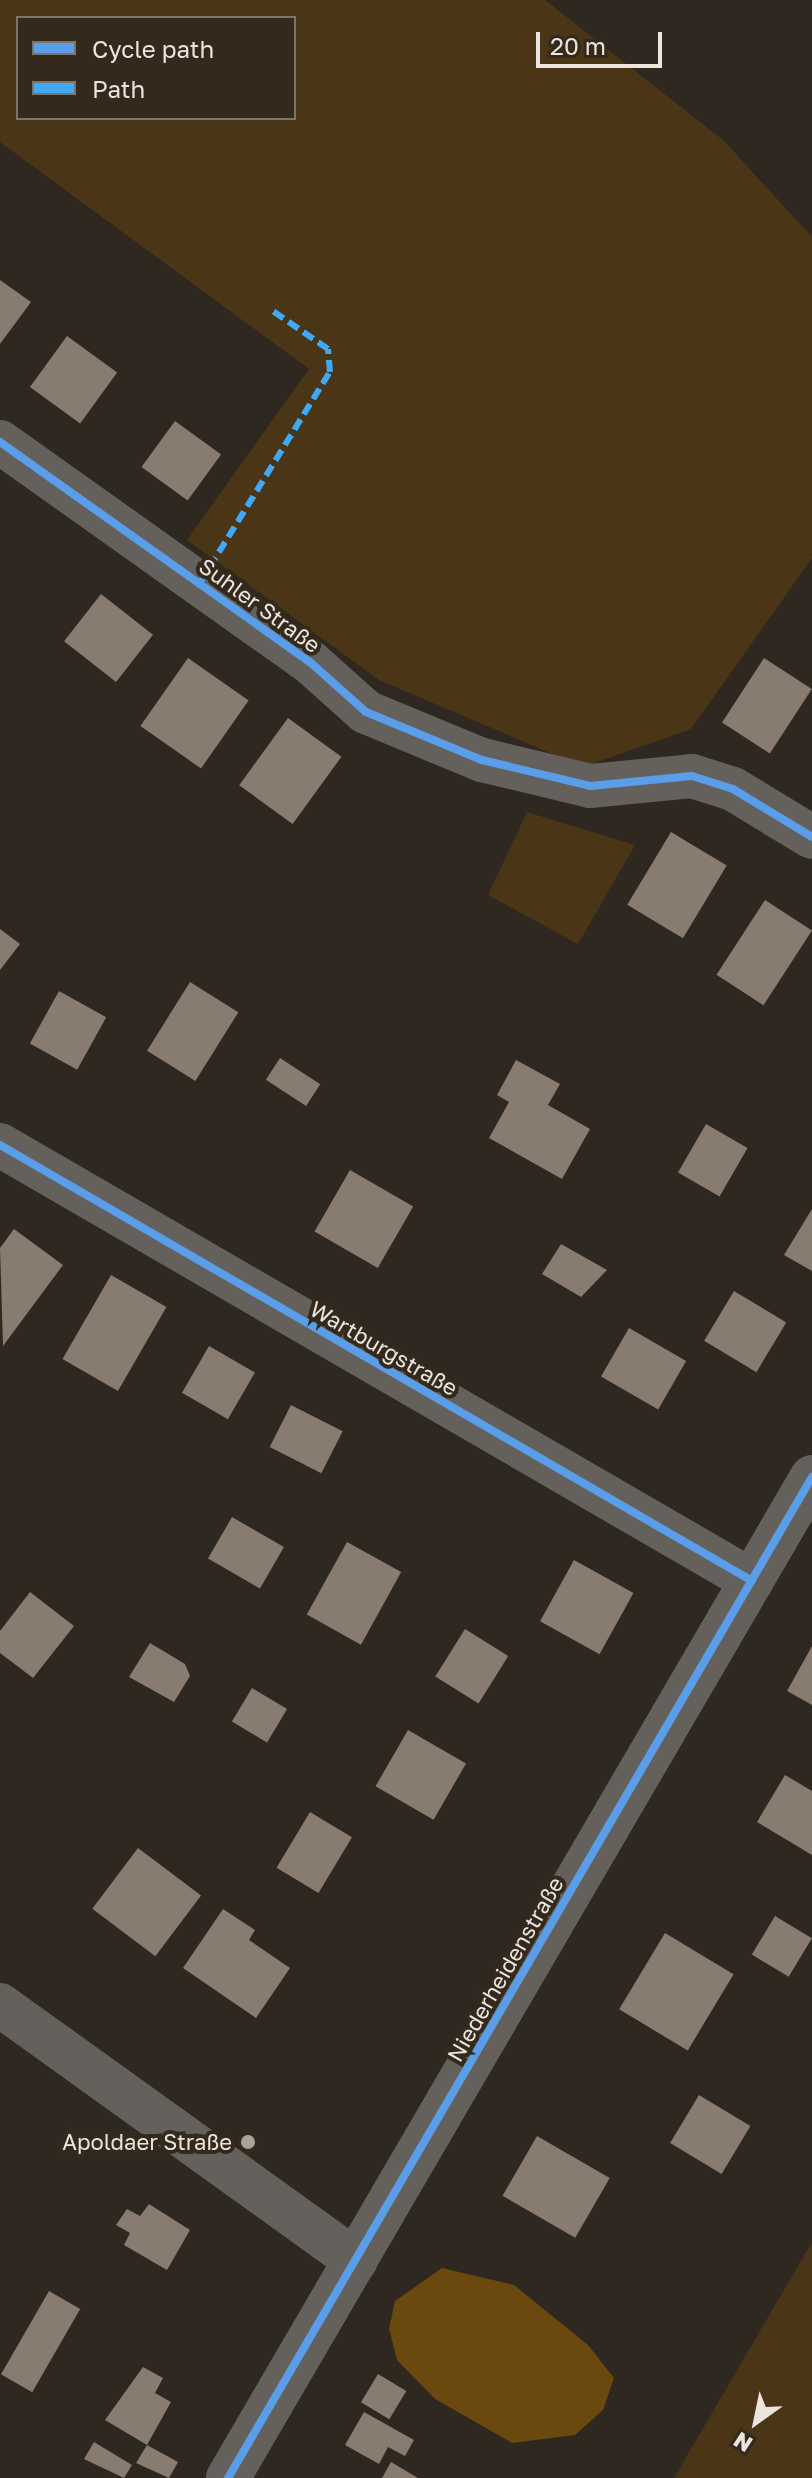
<!DOCTYPE html>
<html>
<head>
<meta charset="utf-8">
<style>
	body { margin:0 }
	#map { position:relative; width:812px; height:2478px; overflow:hidden; background:#2e2821; font-family:"Golos Text",sans-serif }
	div>[style] { position:absolute }
	[style*='--x'] { left:calc(var(--x)*1px); top:calc(var(--y)*1px); width:calc(var(--w)*1px); rotate:calc(var(--a)*1deg) }
	.green>* { inset:0; background:#4b3517 }
	.water>* { inset:0; background:#6b480e }
	.building>* { inset:0; background:#877c6f; transform-origin:0 0 }
	.minor>* { height:44px; margin:-22px; padding:0 22px; transform-origin:22px; border-radius:22px; background:#64615d }
	.quiet>* { height:6px; margin-top:-3px; transform-origin:0; background:repeating-linear-gradient(90deg,#3fa9f5 0 12px,transparent 0 18px) }
	.cycleway>* { height:8px; margin:-4px; padding:0 4px; transform-origin:4px; border-radius:4px; background:#5a9eea }
	.dots>* { width:22px; height:22px; translate:-50% -50%; box-sizing:border-box; border:4px solid #33291c; border-radius:50% }
	span { translate:-50% -50%; white-space:nowrap; text-align:center; line-height:1.15; -webkit-text-stroke:8px #33291c; paint-order:stroke }
	.street-label { font-size:22px; color:#ebe5dd }
	.poi-label { font-size:22px; color:#ebe5dd }
	.right { translate:-100% -50%; text-align:right }
	.legend { position:absolute; left:16px; top:16px; width:280px; height:104px; box-sizing:border-box; background:#33291c; border:2px solid #7d7469; margin:0; padding:10px 14px; list-style:none; font-size:24px; color:#ebe5dd }
	.legend li { display:flex; align-items:center; gap:16px; height:40px }
	.legend b { width:40px; border:2px solid #7d7469 }
	.north { position:absolute; left:716px; top:2382px; width:80px; height:80px; -webkit-text-stroke:6px #33291c; paint-order:stroke; rotate:213deg; font-size:22px; font-weight:700; line-height:32px; text-align:center; color:#ebe5dd }
	.north::after { content:''; display:block; margin:auto; width:28px; height:36px; background:#ebe5dd; clip-path:polygon(50% 0,100% 100%,50% 72%,0 100%) }
	.scale { position:absolute; left:536px; top:32px; width:126px; height:36px; box-sizing:border-box; border:4px solid #ebe5dd; border-top:0; padding-left:10px; font-size:24px; line-height:28px; white-space:nowrap; color:#ebe5dd; -webkit-text-stroke:6px #33291c; paint-order:stroke }
</style>
</head>
<body>
<div id="map">
	<div class="green">
		<div style="clip-path:polygon(evenodd,0 0,545px 0,724px 141px,812px 237px,812px 558px,691px 729px,583px 767px,379px 680px,187px 540px,309px 369px,0 142px,0 0,18px 18px,294px 18px,294px 118px,18px 118px,18px 18px)"></div>
		<div style="clip-path:polygon(527px 812px,635px 845px,578px 944px,488px 895px)"></div>
		<div style="clip-path:polygon(812px 2242px,812px 2478px,674px 2478px)"></div>
	</div>
	<div class="water">
		<div style="clip-path:polygon(442px 2268px,514px 2285px,588px 2345px,614px 2378px,603px 2410px,575px 2435px,512px 2443px,435px 2399px,397px 2360px,389px 2329px,395px 2301px)"></div>
	</div>
	<div class="building">
		<div style="clip-path:polygon(0 280px,31px 302px,0 344px)"></div>
		<div style="left:67px;top:336px;width:62px;height:63px;rotate:36deg"></div>
		<div style="left:175px;top:421px;width:57px;height:57px;rotate:36deg"></div>
		<div style="left:101px;top:594px;width:66px;height:60px;rotate:38deg"></div>
		<div style="left:188px;top:658px;width:74px;height:83px;rotate:35deg"></div>
		<div style="left:764px;top:658px;width:57px;height:77px;rotate:33deg"></div>
		<div style="left:288px;top:718px;width:66px;height:83px;rotate:36deg"></div>
		<div style="left:671px;top:832px;width:65px;height:85px;rotate:31deg"></div>
		<div style="left:765px;top:900px;width:56px;height:89px;rotate:33deg"></div>
		<div style="clip-path:polygon(0 929px,20px 944px,0 970px)"></div>
		<div style="left:190px;top:982px;width:57px;height:81px;rotate:32deg"></div>
		<div style="left:59px;top:991px;width:54px;height:60px;rotate:29deg"></div>
		<div style="left:280px;top:1058px;width:48px;height:26px;rotate:33deg"></div>
		<div style="clip-path:polygon(516px 1060px,560px 1084px,548px 1105px,590px 1129px,562px 1179px,489px 1138px,509px 1102px,497px 1095px)"></div>
		<div style="left:706px;top:1124px;width:48px;height:56px;rotate:30deg"></div>
		<div style="left:350px;top:1170px;width:73px;height:71px;rotate:30deg"></div>
		<div style="clip-path:polygon(812px 1209px,812px 1271px,784px 1255px)"></div>
		<div style="clip-path:polygon(14px 1229px,63px 1265px,3px 1346px,0 1248px)"></div>
		<div style="clip-path:polygon(561px 1244px,607px 1270px,581px 1297px,542px 1274px)"></div>
		<div style="left:111px;top:1275px;width:64px;height:97px;rotate:30deg"></div>
		<div style="left:734px;top:1291px;width:61px;height:58px;rotate:31deg"></div>
		<div style="left:629px;top:1328px;width:66px;height:56px;rotate:30deg"></div>
		<div style="left:209px;top:1346px;width:53px;height:54px;rotate:30deg"></div>
		<div style="left:291px;top:1405px;width:58px;height:47px;rotate:27deg"></div>
		<div style="left:232px;top:1517px;width:60px;height:48px;rotate:30deg"></div>
		<div style="left:347px;top:1542px;width:62px;height:83px;rotate:29deg"></div>
		<div style="left:574px;top:1560px;width:68px;height:70px;rotate:29deg"></div>
		<div style="clip-path:polygon(30px 1592px,74px 1626px,33px 1678px,0 1653px,0 1631px)"></div>
		<div style="left:465px;top:1629px;width:51px;height:56px;rotate:32deg"></div>
		<div style="clip-path:polygon(150px 1643px,185px 1664px,190px 1676px,174px 1702px,129px 1677px)"></div>
		<div style="clip-path:polygon(812px 1646px,812px 1705px,787px 1691px)"></div>
		<div style="left:252px;top:1688px;width:41px;height:39px;rotate:31deg"></div>
		<div style="left:408px;top:1730px;width:67px;height:65px;rotate:30deg"></div>
		<div style="clip-path:polygon(785px 1775px,812px 1791px,812px 1855px,757px 1822px)"></div>
		<div style="left:310px;top:1812px;width:49px;height:65px;rotate:31deg"></div>
		<div style="left:138px;top:1848px;width:79px;height:76px;rotate:37deg"></div>
		<div style="clip-path:polygon(223px 1909px,255px 1930px,249px 1940px,290px 1968px,256px 2018px,183px 1968px)"></div>
		<div style="left:775px;top:1916px;width:43px;height:45px;rotate:31deg"></div>
		<div style="left:665px;top:1933px;width:80px;height:89px;rotate:31deg"></div>
		<div style="left:699px;top:2095px;width:60px;height:56px;rotate:31deg"></div>
		<div style="left:537px;top:2136px;width:84px;height:69px;rotate:30deg"></div>
		<div style="clip-path:polygon(149px 2204px,190px 2230px,167px 2270px,124px 2245px,130px 2233px,116px 2225px,127px 2209px,140px 2216px)"></div>
		<div style="left:49px;top:2291px;width:36px;height:96px;rotate:30deg"></div>
		<div style="clip-path:polygon(143px 2367px,163px 2378px,155px 2393px,171px 2402px,147px 2445px,178px 2462px,169px 2478px,136px 2463px,147px 2445px,105px 2420px)"></div>
		<div style="left:378px;top:2374px;width:33px;height:33px;rotate:31deg"></div>
		<div style="clip-path:polygon(364px 2412px,414px 2440px,405px 2456px,388px 2447px,379px 2464px,345px 2445px)"></div>
		<div style="clip-path:polygon(94px 2442px,132px 2465px,124px 2478px,84px 2459px)"></div>
		<div style="clip-path:polygon(391px 2462px,418px 2478px,382px 2478px)"></div>
	</div>
	<div class="minor">
		<div style="--x:0;--y:442;--w:380;--a:35.4"></div>
		<div style="--x:310;--y:662;--w:75;--a:41.8"></div>
		<div style="--x:366;--y:712;--w:126;--a:22.5"></div>
		<div style="--x:482;--y:760;--w:111;--a:13.5"></div>
		<div style="--x:590;--y:786;--w:102;--a:-5.6"></div>
		<div style="--x:692;--y:776;--w:43;--a:17.6"></div>
		<div style="--x:733;--y:789;--w:92;--a:31.3"></div>
		<div style="--x:0;--y:1145;--w:869;--a:30.1"></div>
		<div style="--x:0;--y:2005;--w:438;--a:35.7"></div>
		<div style="--x:228;--y:2478;--w:1159;--a:-59.74"></div>
	</div>
	<div class="quiet">
		<div style="--x:200;--y:583;--w:248;--a:-58.4"></div>
		<div style="--x:330;--y:372;--w:23;--a:-95"></div>
		<div style="--x:328;--y:349;--w:67;--a:-145.4"></div>
	</div>
	<div class="cycleway">
		<div style="--x:0;--y:442;--w:380;--a:35.4"></div>
		<div style="--x:310;--y:662;--w:75;--a:41.8"></div>
		<div style="--x:366;--y:712;--w:126;--a:22.5"></div>
		<div style="--x:482;--y:760;--w:111;--a:13.5"></div>
		<div style="--x:590;--y:786;--w:102;--a:-5.6"></div>
		<div style="--x:692;--y:776;--w:43;--a:17.6"></div>
		<div style="--x:733;--y:789;--w:92;--a:31.3"></div>
		<div style="--x:0;--y:1145;--w:869;--a:30.1"></div>
		<div style="--x:228;--y:2478;--w:1159;--a:-59.74"></div>
	</div>
	<div class="dots">
		<div style="left:248px;top:2142px;background:#a9a39b"></div>
	</div>
	<div class="street-label">
		<span style="left:260px;top:605px;rotate:36deg">Suhler Straße</span>
		<span style="left:384px;top:1348px;rotate:30deg">Wartburgstraße</span>
		<span style="left:505px;top:1969px;rotate:-60deg">Niederheidenstraße</span>
	</div>
	<div class="poi-label">
		<span class="right" style="left:232px;top:2142px">Apoldaer Straße</span>
	</div>
	<ul class="legend">
	<li><b style="height:10px;background:#5a9eea"></b>Cycle path</li>
	<li><b style="height:10px;background:#3fa9f5"></b>Path</li>
	</ul>
	<div class="north">N</div>
	<div class="scale">20 m</div>
</div>
</body>
</html>
